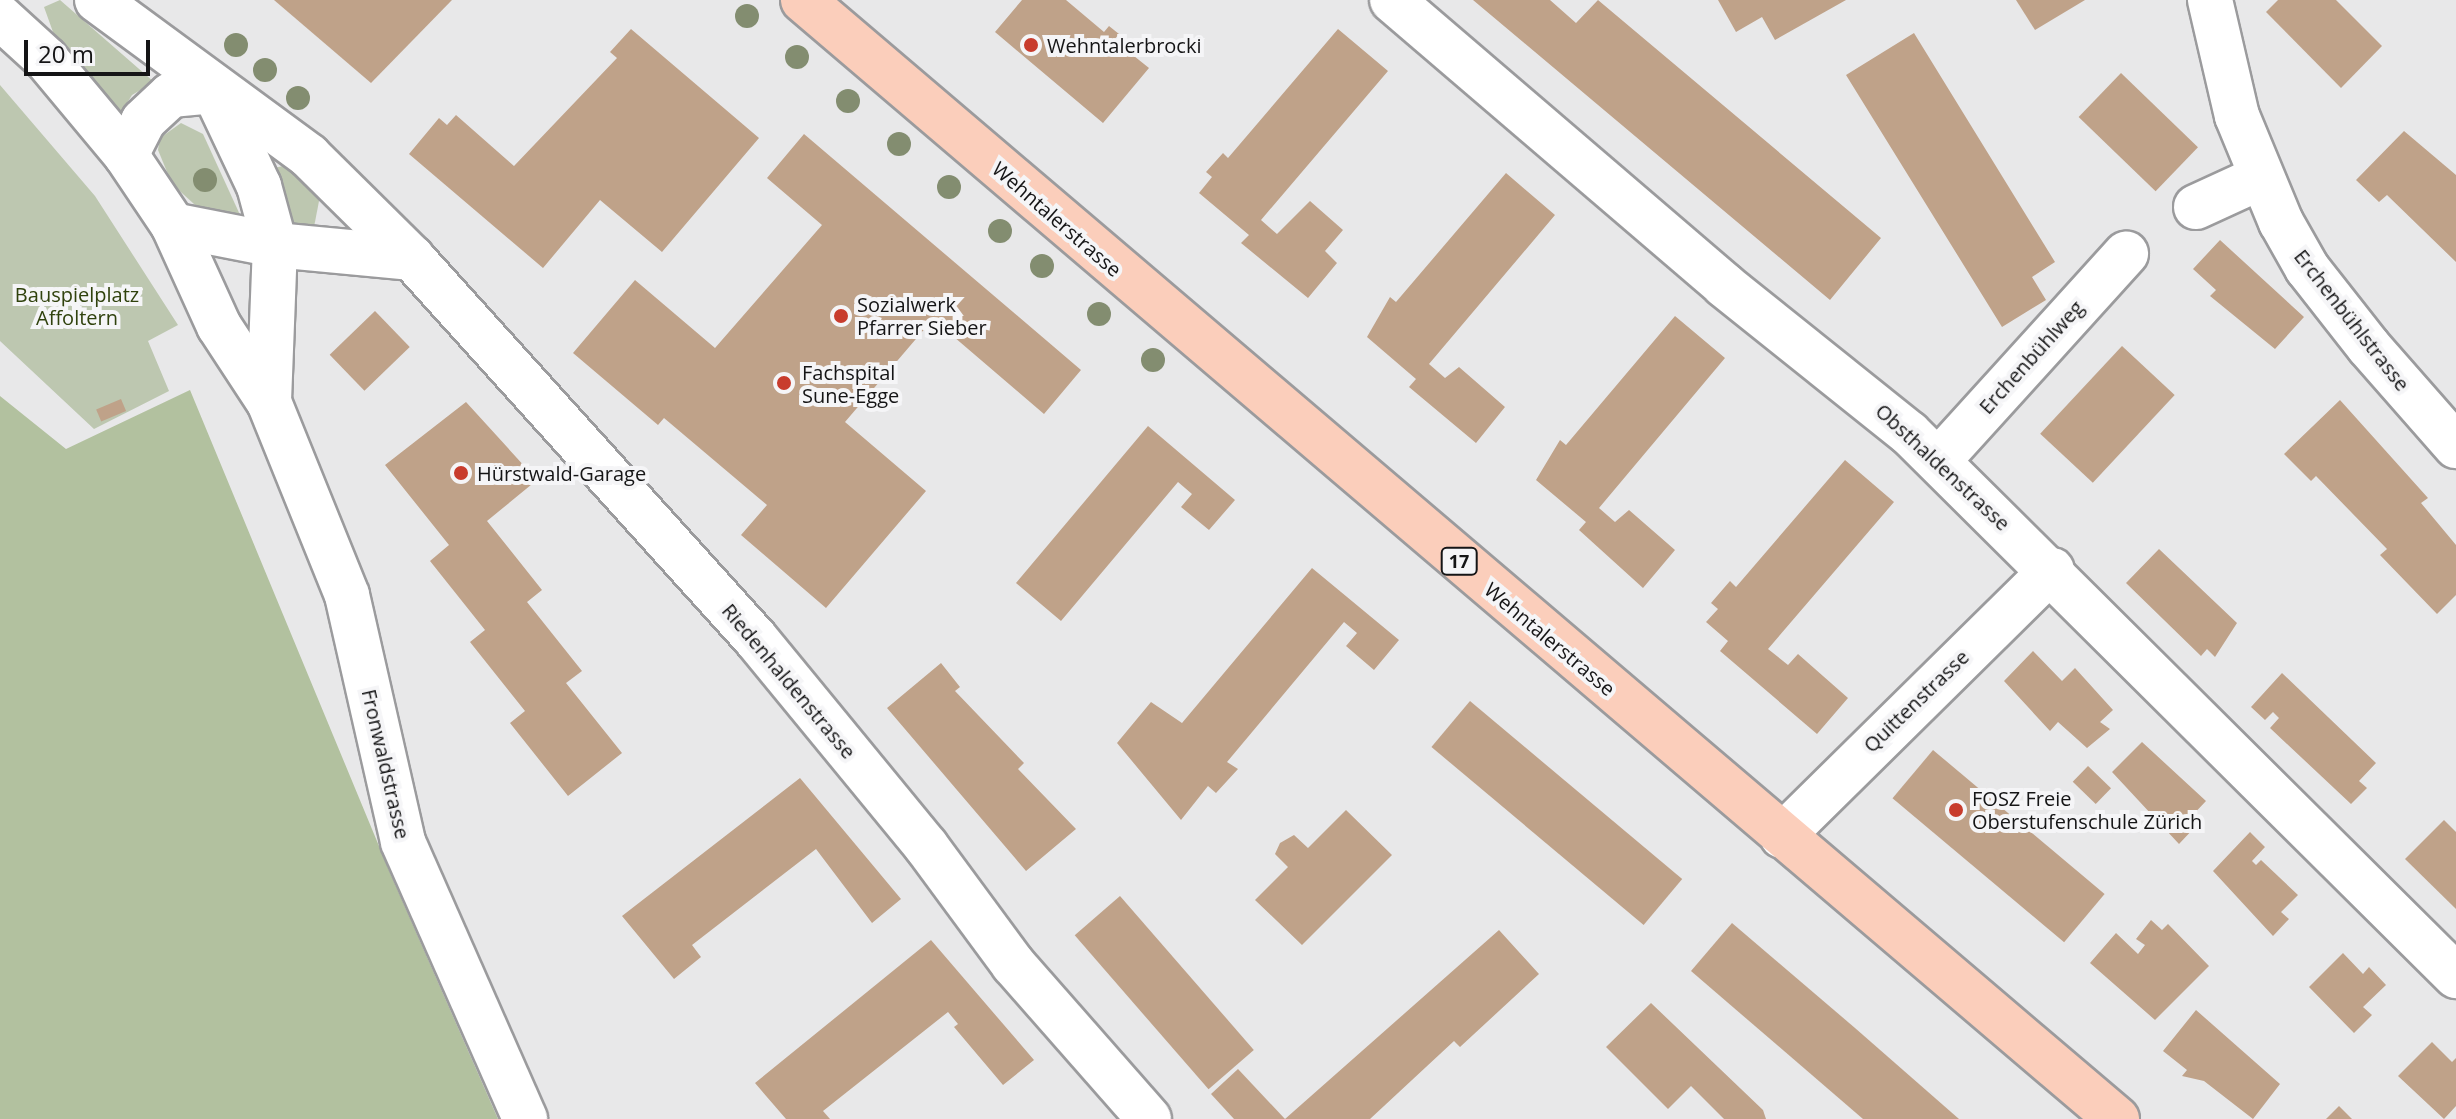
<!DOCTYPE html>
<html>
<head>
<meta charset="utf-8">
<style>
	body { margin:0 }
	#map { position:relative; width:2456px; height:1119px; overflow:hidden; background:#e8e8e9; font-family:"Open Sans",sans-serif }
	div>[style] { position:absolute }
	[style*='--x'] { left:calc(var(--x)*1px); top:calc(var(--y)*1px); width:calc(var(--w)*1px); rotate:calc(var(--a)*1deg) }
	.green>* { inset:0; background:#bdc7b0 }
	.forest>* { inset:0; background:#b2c19f }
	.building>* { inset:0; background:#bfa289; transform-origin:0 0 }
	.roads { filter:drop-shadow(2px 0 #9b9b9d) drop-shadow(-2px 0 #9b9b9d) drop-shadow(0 2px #9b9b9d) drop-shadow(0 -2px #9b9b9d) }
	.minor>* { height:44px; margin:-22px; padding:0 22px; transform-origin:22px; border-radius:22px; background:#fff }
	.major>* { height:44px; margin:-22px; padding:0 22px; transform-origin:22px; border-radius:22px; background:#fbcebb }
	.trees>* { width:24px; height:24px; margin:-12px; border-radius:50%; background:#838d70 }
	.dots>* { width:22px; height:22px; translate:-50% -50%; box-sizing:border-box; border:4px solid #f5f5f7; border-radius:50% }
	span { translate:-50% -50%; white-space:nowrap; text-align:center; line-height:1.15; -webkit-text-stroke:8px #f5f5f7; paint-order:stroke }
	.shield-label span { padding:2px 6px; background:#f5f5f7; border:2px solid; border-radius:6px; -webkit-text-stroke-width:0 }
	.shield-label { font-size:18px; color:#151516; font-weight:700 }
	.poi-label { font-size:20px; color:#151516 }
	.left { translate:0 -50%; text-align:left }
	.street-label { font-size:20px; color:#151516 }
	.park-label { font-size:20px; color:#30420d }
	.scale { position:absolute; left:24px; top:40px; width:126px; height:36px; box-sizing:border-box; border:4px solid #151516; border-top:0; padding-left:10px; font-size:24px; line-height:28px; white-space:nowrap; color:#151516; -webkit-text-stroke:6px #f5f5f7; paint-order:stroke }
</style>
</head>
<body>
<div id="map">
	<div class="green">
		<div style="clip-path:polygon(60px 0,154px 82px,132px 95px,119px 116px,53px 32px,44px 7px)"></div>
		<div style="clip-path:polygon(0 85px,95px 196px,178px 325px,148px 341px,169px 391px,94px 429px,0 341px)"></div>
		<div style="clip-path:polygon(181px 123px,203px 134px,241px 217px,205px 214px,172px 184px,158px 150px,160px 138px)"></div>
		<div style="clip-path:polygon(283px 166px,320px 196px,314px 227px,292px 226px,274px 168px)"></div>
	</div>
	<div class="forest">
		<div style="clip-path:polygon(190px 390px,391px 875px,498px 1119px,0 1119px,0 396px,66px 449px)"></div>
	</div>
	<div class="building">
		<div style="clip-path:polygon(274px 0,452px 0,371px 83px)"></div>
		<div style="clip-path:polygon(1022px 0,1066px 0,1104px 32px,1109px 26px,1119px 34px,1114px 40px,1149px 68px,1103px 123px,995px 32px)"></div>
		<div style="clip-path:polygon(1473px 0,1550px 0,1576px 23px,1598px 0,1881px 238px,1830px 300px)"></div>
		<div style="clip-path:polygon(1718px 0,1846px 0,1775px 40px,1762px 17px,1736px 32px)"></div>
		<div style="clip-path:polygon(2016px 0,2085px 0,2035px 30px)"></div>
		<div style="clip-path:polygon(2278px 0,2336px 0,2382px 46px,2341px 88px,2266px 12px)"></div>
		<div style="clip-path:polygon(631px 29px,759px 138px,662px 252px,600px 200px,543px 268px,409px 154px,439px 118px,447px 125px,456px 115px,514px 166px,617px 58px,610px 52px)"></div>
		<div style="clip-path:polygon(1338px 29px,1388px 71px,1261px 220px,1277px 234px,1310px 201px,1343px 230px,1325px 251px,1337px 263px,1308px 298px,1241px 243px,1249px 235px,1199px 193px,1212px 177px,1206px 172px,1223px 153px,1228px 158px)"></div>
		<div style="clip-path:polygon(1914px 33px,2055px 262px,2032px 277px,2046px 300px,2002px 327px,1846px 75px)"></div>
		<div style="left:2121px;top:73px;width:107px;height:61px;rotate:44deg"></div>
		<div style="clip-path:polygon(2404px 131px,2456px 175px,2456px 262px,2387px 195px,2379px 202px,2356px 180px)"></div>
		<div style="clip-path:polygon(804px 134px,1081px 370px,1044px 414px,933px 319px,845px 422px,926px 491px,826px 608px,741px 535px,767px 505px,664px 418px,658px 425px,573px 353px,635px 280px,715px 348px,822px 225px,767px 178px)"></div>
		<div style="clip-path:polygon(1506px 173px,1555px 215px,1429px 364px,1445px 378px,1459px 367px,1505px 407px,1476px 443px,1409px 387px,1416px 379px,1367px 337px,1390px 297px,1396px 302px)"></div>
		<div style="clip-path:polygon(2220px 240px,2304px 317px,2275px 349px,2210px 296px,2216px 290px,2193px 269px)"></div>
		<div style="left:375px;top:311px;width:50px;height:63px;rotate:46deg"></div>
		<div style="clip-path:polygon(1675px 316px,1725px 358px,1599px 508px,1615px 522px,1629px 510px,1675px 550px,1643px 588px,1579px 530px,1586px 522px,1536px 480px,1560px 440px,1566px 445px)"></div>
		<div style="left:2122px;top:346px;width:72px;height:120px;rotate:43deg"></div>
		<div style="left:121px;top:399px;width:13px;height:27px;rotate:67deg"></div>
		<div style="clip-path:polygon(2340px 400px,2428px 498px,2421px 503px,2456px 545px,2456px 595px,2437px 614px,2380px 555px,2387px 549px,2316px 476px,2311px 481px,2284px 454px)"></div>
		<div style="clip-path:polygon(466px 402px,537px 480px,487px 521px,542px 590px,527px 602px,582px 671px,566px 683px,622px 753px,568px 796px,510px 723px,525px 711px,470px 642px,485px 630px,430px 561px,449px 545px,385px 465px)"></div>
		<div style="clip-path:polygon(1148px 426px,1235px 500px,1209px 530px,1181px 507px,1192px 494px,1178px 482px,1061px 621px,1016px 583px)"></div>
		<div style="clip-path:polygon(1845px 460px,1894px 502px,1768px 649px,1788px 665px,1798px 654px,1848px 698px,1817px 734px,1720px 651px,1728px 641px,1706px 622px,1718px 609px,1711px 603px,1730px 581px,1736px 587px)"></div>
		<div style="clip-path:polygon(2159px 549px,2237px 623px,2215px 657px,2207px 649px,2201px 656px,2126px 583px)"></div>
		<div style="clip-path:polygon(1312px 568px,1399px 640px,1374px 670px,1346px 646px,1357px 633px,1344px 622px,1227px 762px,1238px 769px,1216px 793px,1208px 786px,1181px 820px,1117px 743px,1151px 702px,1182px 723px)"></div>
		<div style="clip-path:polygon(2033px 651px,2062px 681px,2075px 668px,2113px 710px,2100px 722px,2110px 729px,2087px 748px,2058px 722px,2050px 731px,2004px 681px)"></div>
		<div style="clip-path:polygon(941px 663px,960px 687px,955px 691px,1024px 763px,1018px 769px,1076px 829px,1026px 871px,887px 708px)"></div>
		<div style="clip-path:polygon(2282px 673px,2376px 763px,2359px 781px,2367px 788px,2351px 804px,2270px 728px,2279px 718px,2273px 712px,2265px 720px,2251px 707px)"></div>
		<div style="left:1470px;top:701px;width:277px;height:60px;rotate:40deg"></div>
		<div style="clip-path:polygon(2142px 742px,2206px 801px,2189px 819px,2196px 826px,2179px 844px,2112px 772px)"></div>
		<div style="left:1933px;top:750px;width:224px;height:63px;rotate:40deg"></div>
		<div style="left:2088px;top:766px;width:32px;height:22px;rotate:44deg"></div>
		<div style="clip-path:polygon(800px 778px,901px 899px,872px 923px,816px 849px,692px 945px,701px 957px,674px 979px,622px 916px)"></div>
		<div style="clip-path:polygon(1346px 810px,1392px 855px,1302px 945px,1255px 900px,1288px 867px,1275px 854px,1280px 843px,1294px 835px,1308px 848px)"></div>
		<div style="clip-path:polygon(2444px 820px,2456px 832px,2456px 909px,2405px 859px)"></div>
		<div style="clip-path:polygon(2250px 832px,2265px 847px,2252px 861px,2256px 865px,2261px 860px,2298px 895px,2281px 912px,2289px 919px,2273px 936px,2213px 871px)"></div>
		<div style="left:1120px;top:896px;width:204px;height:60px;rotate:49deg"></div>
		<div style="clip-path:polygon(2151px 920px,2162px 930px,2168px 924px,2209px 966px,2155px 1020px,2090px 963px,2116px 933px,2138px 954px,2145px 945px,2136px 939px)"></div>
		<div style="clip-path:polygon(1732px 923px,1855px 1028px,1959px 1119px,1863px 1119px,1691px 971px)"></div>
		<div style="clip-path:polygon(1499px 930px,1539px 974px,1460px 1047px,1454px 1041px,1370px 1119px,1285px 1119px)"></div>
		<div style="clip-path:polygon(931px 940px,1034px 1060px,1003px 1085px,954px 1027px,958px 1024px,948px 1012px,823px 1111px,830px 1119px,786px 1119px,755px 1083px)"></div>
		<div style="clip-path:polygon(2343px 953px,2363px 974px,2369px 967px,2386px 985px,2363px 1007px,2372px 1015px,2354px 1033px,2309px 987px)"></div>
		<div style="clip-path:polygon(1651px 1003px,1763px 1110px,1766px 1119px,1724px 1119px,1691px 1086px,1668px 1109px,1606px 1047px)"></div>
		<div style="clip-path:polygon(2196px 1010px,2280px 1084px,2253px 1119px,2204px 1081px,2182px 1076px,2187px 1070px,2163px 1051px)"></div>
		<div style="clip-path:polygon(2432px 1042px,2452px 1062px,2456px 1058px,2456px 1106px,2444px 1119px,2398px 1076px)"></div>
		<div style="clip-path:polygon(1238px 1069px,1285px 1119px,1234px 1119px,1211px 1094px)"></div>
		<div style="clip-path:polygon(2339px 1106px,2352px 1119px,2326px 1119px)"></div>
	</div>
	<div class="roads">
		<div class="minor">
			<div style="--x:97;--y:0;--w:263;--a:36.3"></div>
			<div style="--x:309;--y:156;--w:145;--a:44.7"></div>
			<div style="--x:412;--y:258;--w:513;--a:47.92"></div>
			<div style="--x:756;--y:639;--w:268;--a:50.6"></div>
			<div style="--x:926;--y:846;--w:147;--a:53.6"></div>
			<div style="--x:1013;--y:964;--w:206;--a:48.7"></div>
			<div style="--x:1392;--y:0;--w:438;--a:40.6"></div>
			<div style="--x:1724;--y:285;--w:237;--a:38.7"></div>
			<div style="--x:1909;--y:433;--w:771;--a:44.79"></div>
			<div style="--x:2210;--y:0;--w:119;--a:76.9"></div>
			<div style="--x:2237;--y:116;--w:115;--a:67.5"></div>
			<div style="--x:2281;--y:222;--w:53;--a:60.5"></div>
			<div style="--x:2307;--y:268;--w:100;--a:51.9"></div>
			<div style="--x:2369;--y:347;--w:132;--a:48.7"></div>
			<div style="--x:0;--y:17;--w:62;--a:42.4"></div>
			<div style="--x:46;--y:59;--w:125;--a:50.2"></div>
			<div style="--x:126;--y:155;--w:84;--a:56.1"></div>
			<div style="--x:173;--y:225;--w:111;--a:65.5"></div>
			<div style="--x:219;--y:326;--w:91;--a:56.7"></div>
			<div style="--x:269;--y:402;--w:208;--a:68"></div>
			<div style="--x:347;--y:595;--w:253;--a:77.2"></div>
			<div style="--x:403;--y:842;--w:303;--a:66.2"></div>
			<div style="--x:215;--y:93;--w:103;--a:64.7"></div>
			<div style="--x:259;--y:186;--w:61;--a:74.8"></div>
			<div style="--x:275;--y:245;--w:157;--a:92.2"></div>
			<div style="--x:126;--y:155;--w:38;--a:-63"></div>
			<div style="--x:143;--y:121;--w:38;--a:-43"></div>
			<div style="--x:171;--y:95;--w:43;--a:-5.3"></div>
			<div style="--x:2196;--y:207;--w:69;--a:-24.7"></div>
			<div style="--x:173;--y:225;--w:104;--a:11.1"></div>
			<div style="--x:275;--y:245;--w:138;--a:5.4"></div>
			<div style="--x:1938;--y:461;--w:280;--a:-47.8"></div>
			<div style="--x:1782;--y:836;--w:379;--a:-44.6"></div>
		</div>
		<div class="major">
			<div style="--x:803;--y:0;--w:1726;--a:40.42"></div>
		</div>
	</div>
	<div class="trees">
		<div style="left:747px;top:16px"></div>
		<div style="left:236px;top:45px"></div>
		<div style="left:797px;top:57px"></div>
		<div style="left:265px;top:70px"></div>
		<div style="left:298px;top:98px"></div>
		<div style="left:848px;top:101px"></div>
		<div style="left:899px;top:144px"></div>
		<div style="left:205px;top:180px"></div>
		<div style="left:949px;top:187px"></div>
		<div style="left:1000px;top:231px"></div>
		<div style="left:1042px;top:266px"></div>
		<div style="left:1099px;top:314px"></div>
		<div style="left:1153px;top:360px"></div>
	</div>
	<div class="dots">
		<div style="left:1031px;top:45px;background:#c83c2d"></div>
		<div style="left:841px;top:316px;background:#c83c2d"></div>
		<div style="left:784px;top:383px;background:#c83c2d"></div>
		<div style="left:461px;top:473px;background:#c83c2d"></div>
		<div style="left:1956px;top:810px;background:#c83c2d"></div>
	</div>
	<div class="shield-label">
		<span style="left:1459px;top:561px">17</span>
	</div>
	<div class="poi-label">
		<span class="left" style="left:1047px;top:45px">Wehntalerbrocki</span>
		<span class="left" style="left:857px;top:316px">Sozialwerk<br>Pfarrer Sieber</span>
		<span class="left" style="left:802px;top:384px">Fachspital<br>Sune-Egge</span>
		<span class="left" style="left:477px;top:473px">Hürstwald-Garage</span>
		<span class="left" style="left:1972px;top:810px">FOSZ Freie<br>Oberstufenschule Zürich</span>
	</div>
	<div class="street-label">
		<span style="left:1057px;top:219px;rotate:41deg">Wehntalerstrasse</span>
		<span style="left:2352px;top:320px;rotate:52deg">Erchenbühlstrasse</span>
		<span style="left:2031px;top:357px;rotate:-48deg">Erchenbühlweg</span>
		<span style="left:1943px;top:467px;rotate:43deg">Obsthaldenstrasse</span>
		<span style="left:1550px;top:639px;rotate:40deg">Wehntalerstrasse</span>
		<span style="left:789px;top:681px;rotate:50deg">Riedenhaldenstrasse</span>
		<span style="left:1916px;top:701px;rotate:-44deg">Quittenstrasse</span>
		<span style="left:386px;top:764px;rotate:77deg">Fronwaldstrasse</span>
	</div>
	<div class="park-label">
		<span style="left:77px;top:306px">Bauspielplatz<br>Affoltern</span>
	</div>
	<div class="scale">20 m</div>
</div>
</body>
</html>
